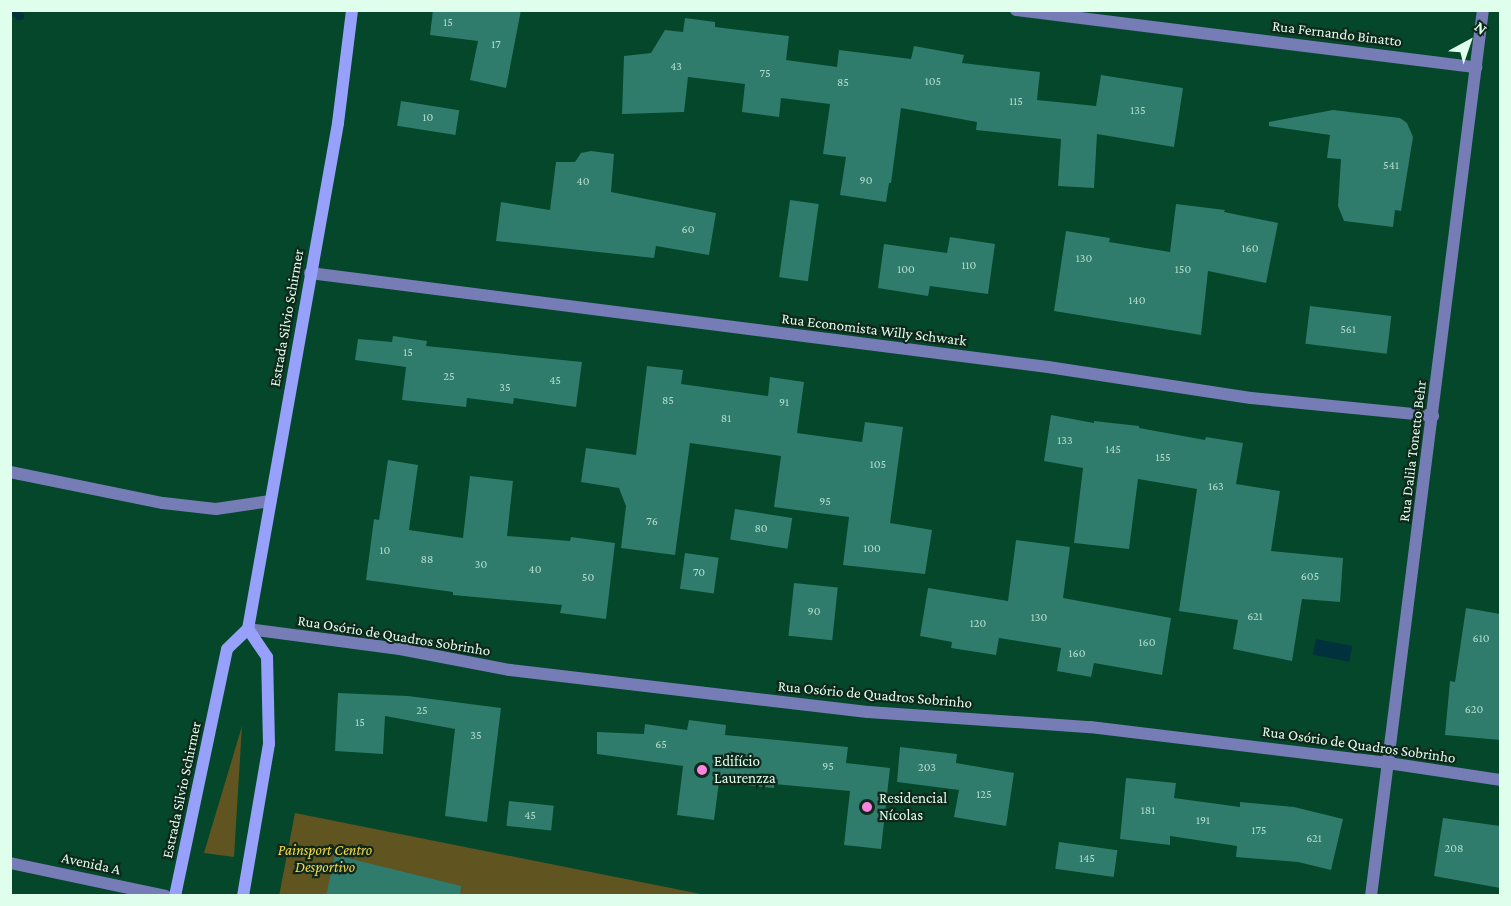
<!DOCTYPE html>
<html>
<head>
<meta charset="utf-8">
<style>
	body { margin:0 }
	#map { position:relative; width:1511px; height:906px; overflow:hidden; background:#04472a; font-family:"Crimson Pro",serif }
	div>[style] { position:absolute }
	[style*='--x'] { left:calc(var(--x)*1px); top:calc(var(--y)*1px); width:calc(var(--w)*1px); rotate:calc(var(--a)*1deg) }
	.green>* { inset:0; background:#605521 }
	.water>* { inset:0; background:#00313c; transform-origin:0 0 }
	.stream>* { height:9px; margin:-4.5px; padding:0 4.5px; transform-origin:4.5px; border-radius:4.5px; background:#00313c }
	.building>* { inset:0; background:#2f7b6c; transform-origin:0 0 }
	.lane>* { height:12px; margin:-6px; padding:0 6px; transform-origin:6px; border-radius:6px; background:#767db6 }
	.street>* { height:12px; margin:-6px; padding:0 6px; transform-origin:6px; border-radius:6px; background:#767db6 }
	.secondary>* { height:12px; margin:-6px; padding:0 6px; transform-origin:6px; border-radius:6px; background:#97a1fb }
	.dots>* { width:16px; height:16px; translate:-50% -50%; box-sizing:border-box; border:3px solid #0f281b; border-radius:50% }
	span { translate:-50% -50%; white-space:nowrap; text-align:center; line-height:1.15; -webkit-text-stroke:4.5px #0f281b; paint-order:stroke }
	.number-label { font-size:12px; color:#b3ddcb }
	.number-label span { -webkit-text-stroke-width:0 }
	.street-label { font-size:15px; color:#dffeeb }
	.poi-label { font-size:15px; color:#dffeeb }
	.left { translate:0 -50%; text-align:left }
	.park-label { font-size:15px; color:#f7db48; font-style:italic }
	.frame { position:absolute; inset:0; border:12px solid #dffeeb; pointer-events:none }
	.north { position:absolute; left:1439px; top:12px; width:60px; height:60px; -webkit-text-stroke:4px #0f281b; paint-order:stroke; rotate:40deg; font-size:16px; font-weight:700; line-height:24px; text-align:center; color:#dffeeb }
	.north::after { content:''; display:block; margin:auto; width:21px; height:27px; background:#dffeeb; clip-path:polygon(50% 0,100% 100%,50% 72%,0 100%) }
</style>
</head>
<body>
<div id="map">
	<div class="green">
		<div style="clip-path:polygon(242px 726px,234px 857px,204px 853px)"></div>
		<div style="clip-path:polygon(295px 813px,706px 895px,279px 896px)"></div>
	</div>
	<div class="water">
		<div style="left:1316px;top:639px;width:37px;height:16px;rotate:11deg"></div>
	</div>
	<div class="stream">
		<div style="--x:12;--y:10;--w:9;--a:36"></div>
	</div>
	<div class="building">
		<div style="clip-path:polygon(433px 10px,521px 10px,506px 88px,470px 80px,478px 41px,430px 35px)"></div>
		<div style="clip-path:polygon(685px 18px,715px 22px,715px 27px,789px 36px,786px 60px,837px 67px,839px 50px,911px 59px,914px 46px,964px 55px,962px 63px,1040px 72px,1037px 100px,1096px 106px,1101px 75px,1183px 88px,1174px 147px,1097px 134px,1094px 188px,1058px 186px,1061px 139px,976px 130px,977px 122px,901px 108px,891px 183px,889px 183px,886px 202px,840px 195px,846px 157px,823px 154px,830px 104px,781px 98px,779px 117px,742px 112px,745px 84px,688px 77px,684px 112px,622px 114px,624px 56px,651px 53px,665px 30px,683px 32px)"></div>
		<div style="left:401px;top:101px;width:59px;height:25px;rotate:9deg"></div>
		<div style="clip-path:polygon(1333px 110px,1400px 118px,1407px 123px,1413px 137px,1401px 211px,1395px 210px,1393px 227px,1344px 221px,1338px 206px,1341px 159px,1327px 158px,1330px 135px,1269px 126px,1269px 122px)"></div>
		<div style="clip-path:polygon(591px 151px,614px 154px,611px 192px,716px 213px,709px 255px,656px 246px,654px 258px,496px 241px,501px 202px,550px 210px,556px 162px,575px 162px,581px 153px)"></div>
		<div style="left:790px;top:200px;width:29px;height:78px;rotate:8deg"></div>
		<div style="clip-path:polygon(1176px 204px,1225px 210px,1224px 212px,1278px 223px,1266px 283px,1208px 271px,1201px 335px,1054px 311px,1066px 231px,1110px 238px,1109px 242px,1170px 252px)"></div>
		<div style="clip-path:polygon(950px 237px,995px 244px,988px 294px,930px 286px,928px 296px,878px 288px,884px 244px,947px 253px)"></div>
		<div style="left:1310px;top:306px;width:82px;height:38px;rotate:7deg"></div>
		<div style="clip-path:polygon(393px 336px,427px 341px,426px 346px,582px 362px,576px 407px,514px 398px,513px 404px,467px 398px,466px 407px,402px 400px,406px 367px,355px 360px,358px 339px,392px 342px)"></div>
		<div style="clip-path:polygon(647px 366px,683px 370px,681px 384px,768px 396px,770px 377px,804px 382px,797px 433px,862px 442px,865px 422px,903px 427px,890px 523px,932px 530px,925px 574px,843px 565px,849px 517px,774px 507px,781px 456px,690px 443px,675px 555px,621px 548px,626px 506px,619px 488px,581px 482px,586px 448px,636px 455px)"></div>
		<div style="clip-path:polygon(1051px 415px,1094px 423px,1094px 421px,1139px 426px,1139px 428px,1205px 440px,1206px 437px,1243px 443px,1236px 484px,1280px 491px,1271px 551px,1343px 558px,1340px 602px,1302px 599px,1292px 661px,1233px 649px,1238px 620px,1179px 611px,1197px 489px,1138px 479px,1129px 549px,1074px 543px,1083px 468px,1044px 461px)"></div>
		<div style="clip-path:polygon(388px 460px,418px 465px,409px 530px,463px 538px,470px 476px,513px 481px,507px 536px,570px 541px,571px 537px,615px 543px,606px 619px,560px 613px,562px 605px,453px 595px,453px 592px,366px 580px,374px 519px,379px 520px)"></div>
		<div style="left:735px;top:509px;width:58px;height:31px;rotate:9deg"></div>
		<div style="clip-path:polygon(1016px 540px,1070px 547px,1063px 598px,1171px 618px,1162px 675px,1094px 663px,1091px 677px,1057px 671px,1061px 648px,999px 638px,996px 655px,951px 648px,952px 642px,920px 636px,928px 588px,1008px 601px)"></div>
		<div style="left:685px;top:553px;width:34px;height:36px;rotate:8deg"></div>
		<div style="left:794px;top:583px;width:44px;height:53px;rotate:6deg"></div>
		<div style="clip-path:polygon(1466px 608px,1500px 614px,1500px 740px,1445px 735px,1450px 681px,1455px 682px)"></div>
		<div style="clip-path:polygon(338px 693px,408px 696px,501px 708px,487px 822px,445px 816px,455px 729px,385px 716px,383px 754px,335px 751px)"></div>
		<div style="clip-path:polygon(689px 720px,726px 725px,725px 735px,848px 747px,846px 763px,890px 768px,881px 849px,844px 845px,850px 791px,774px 784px,774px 788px,719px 782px,714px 820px,677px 815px,683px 766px,597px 754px,597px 732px,644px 734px,645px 724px,687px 730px)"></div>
		<div style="clip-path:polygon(900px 747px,957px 754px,956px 763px,1014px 773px,1006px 826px,954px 817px,959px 790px,897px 782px)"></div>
		<div style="clip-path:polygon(1126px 778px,1176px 783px,1174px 798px,1240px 807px,1240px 802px,1294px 807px,1343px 819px,1331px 870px,1298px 862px,1236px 857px,1237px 846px,1170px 836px,1170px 845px,1120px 839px)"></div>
		<div style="left:509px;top:801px;width:45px;height:25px;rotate:6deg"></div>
		<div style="clip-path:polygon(1443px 818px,1500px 826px,1500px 888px,1434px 876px)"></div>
		<div style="left:1059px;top:842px;width:59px;height:27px;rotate:8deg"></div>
		<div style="clip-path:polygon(335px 855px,461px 886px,460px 896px,326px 896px)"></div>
	</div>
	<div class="lane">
		<div style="--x:10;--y:472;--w:156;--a:11.5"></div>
		<div style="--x:163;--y:503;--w:53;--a:6.5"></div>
		<div style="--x:216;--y:509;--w:55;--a:-8.4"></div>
	</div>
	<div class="street">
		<div style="--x:1016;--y:10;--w:464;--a:7.1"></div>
		<div style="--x:310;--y:273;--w:744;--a:7.26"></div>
		<div style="--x:1048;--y:367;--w:205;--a:8.7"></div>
		<div style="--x:1251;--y:398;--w:183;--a:5.6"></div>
		<div style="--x:248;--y:629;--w:153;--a:7.5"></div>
		<div style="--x:400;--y:649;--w:112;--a:10.8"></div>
		<div style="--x:510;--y:670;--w:360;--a:6.7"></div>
		<div style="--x:868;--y:712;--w:223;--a:3.9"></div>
		<div style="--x:1090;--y:727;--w:300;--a:6.9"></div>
		<div style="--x:1388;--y:763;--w:113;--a:8.6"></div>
		<div style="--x:10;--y:863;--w:159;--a:11.9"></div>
		<div style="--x:1371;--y:896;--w:893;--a:-82.8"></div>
	</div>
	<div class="secondary">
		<div style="--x:175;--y:896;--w:252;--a:-78.1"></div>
		<div style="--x:227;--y:649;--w:29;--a:-44"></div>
		<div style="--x:248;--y:629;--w:514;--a:-79.91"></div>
		<div style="--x:338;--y:123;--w:114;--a:-82.9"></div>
		<div style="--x:243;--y:896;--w:154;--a:-80.3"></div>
		<div style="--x:269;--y:744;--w:87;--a:-91.3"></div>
		<div style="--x:267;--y:657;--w:34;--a:-124"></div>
	</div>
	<div class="dots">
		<div style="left:702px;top:770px;background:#fe85df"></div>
		<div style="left:867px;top:807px;background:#fe85df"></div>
	</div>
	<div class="number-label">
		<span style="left:448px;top:23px">15</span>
		<span style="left:496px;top:45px">17</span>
		<span style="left:676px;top:67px">43</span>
		<span style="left:765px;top:74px">75</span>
		<span style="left:933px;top:82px">105</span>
		<span style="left:843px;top:83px">85</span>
		<span style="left:1016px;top:102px">115</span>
		<span style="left:1138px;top:111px">135</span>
		<span style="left:428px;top:118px">10</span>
		<span style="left:1391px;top:166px">541</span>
		<span style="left:866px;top:181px">90</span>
		<span style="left:583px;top:182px">40</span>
		<span style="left:688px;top:230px">60</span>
		<span style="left:1250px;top:249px">160</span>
		<span style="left:1084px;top:259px">130</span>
		<span style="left:969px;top:266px">110</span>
		<span style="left:906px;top:270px">100</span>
		<span style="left:1183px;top:270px">150</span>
		<span style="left:1137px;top:301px">140</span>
		<span style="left:1348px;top:330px">561</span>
		<span style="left:408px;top:353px">15</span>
		<span style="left:449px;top:377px">25</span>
		<span style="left:555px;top:381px">45</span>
		<span style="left:505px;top:388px">35</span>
		<span style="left:668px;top:401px">85</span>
		<span style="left:784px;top:403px">91</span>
		<span style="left:726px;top:419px">81</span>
		<span style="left:1065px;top:441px">133</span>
		<span style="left:1113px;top:450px">145</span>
		<span style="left:1163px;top:458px">155</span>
		<span style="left:878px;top:465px">105</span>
		<span style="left:1216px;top:487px">163</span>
		<span style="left:825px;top:502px">95</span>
		<span style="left:652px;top:522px">76</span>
		<span style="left:761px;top:529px">80</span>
		<span style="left:872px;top:549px">100</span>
		<span style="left:385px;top:551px">10</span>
		<span style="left:427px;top:560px">88</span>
		<span style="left:481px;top:565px">30</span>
		<span style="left:535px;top:570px">40</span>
		<span style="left:699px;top:573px">70</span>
		<span style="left:1310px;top:577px">605</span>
		<span style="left:588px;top:578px">50</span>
		<span style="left:814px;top:612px">90</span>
		<span style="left:1255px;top:617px">621</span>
		<span style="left:1039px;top:618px">130</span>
		<span style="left:978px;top:624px">120</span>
		<span style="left:1481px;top:639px">610</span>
		<span style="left:1147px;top:643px">160</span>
		<span style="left:1077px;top:654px">160</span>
		<span style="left:1474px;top:710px">620</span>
		<span style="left:422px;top:711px">25</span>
		<span style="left:360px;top:723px">15</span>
		<span style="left:476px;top:736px">35</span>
		<span style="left:661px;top:745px">65</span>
		<span style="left:828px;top:767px">95</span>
		<span style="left:927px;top:768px">203</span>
		<span style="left:984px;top:795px">125</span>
		<span style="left:1148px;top:811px">181</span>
		<span style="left:530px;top:816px">45</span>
		<span style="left:1203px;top:821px">191</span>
		<span style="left:1259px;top:831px">175</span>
		<span style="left:1314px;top:839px">621</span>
		<span style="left:1454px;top:849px">208</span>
		<span style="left:1087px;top:859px">145</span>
	</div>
	<div class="street-label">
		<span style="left:1337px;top:34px;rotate:7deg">Rua Fernando Binatto</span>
		<span style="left:287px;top:318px;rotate:-80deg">Estrada Silvio Schirmer</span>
		<span style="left:874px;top:330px;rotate:7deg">Rua Economista Willy Schwark</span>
		<span style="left:1413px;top:451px;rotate:-83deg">Rua Dalila Tonetto Behr</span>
		<span style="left:394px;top:636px;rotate:9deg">Rua Osório de Quadros Sobrinho</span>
		<span style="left:875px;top:695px;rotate:5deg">Rua Osório de Quadros Sobrinho</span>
		<span style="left:1359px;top:745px;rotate:8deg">Rua Osório de Quadros Sobrinho</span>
		<span style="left:182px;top:790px;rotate:-78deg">Estrada Silvio Schirmer</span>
		<span style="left:91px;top:864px;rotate:12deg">Avenida A</span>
	</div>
	<div class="poi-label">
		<span class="left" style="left:714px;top:770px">Edifício<br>Laurenzza</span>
		<span class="left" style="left:879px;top:807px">Residencial<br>Nícolas</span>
	</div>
	<div class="park-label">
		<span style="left:325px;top:859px">Painsport Centro<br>Desportivo</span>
	</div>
	<div class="frame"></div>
	<div class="north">N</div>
</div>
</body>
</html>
